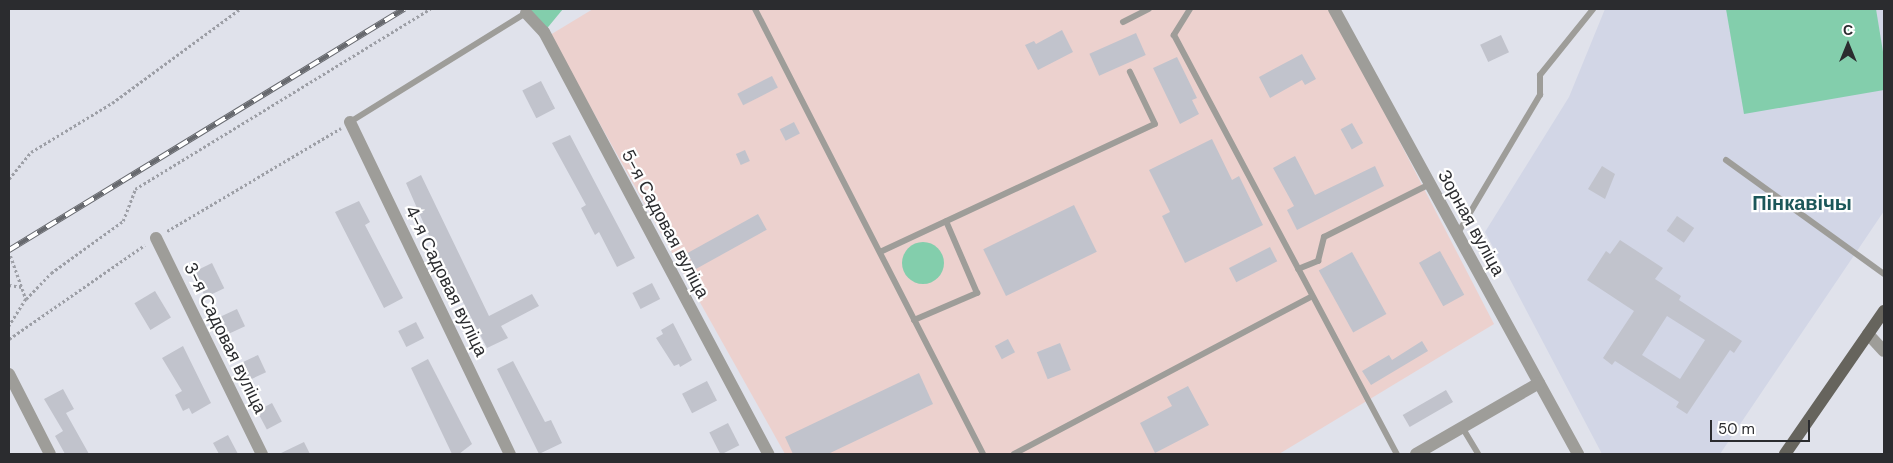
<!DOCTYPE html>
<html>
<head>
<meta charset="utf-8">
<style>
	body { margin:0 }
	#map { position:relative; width:1893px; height:463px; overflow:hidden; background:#e0e2eb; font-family:"DM Sans",sans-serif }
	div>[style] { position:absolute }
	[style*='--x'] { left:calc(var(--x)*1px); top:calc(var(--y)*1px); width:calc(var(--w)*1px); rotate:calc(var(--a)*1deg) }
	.built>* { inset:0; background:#d2d6e6 }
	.industrial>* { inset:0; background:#ecd1ce }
	.green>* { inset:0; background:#83ceac }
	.round { border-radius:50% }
	.building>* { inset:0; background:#c1c3cc; transform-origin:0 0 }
	.path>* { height:2.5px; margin-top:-1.25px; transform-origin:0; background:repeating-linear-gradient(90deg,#9d9fa6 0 2.5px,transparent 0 5px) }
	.service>* { height:6px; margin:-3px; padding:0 3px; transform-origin:3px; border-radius:3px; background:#9e9d99 }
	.minor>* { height:12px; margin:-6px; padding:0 6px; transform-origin:6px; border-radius:6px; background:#9e9d99 }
	.primary>* { height:12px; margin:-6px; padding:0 6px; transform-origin:6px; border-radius:6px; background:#66645d }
	.rail>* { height:5.5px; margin-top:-2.75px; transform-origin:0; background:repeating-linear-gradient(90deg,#fff 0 11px,#67696e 0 22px); box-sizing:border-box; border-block:1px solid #67696e }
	span { translate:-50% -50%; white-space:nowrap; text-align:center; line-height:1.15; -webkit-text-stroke:4.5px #fff; paint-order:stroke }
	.street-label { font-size:18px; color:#2b2c2f }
	.quarter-label { font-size:20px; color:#1b575a; font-weight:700 }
	.frame { position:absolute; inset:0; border:10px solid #2b2c2f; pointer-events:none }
	.north { position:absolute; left:1823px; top:20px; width:50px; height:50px; -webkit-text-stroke:4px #fff; paint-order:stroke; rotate:0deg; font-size:14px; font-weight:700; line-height:20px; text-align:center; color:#2b2c2f }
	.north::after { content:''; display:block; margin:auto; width:18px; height:22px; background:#2b2c2f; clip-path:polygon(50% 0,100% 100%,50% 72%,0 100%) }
	.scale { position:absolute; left:1710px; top:420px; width:100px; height:22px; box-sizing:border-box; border:2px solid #2b2c2f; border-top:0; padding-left:6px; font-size:15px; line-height:18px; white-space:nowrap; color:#2b2c2f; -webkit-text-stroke:4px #fff; paint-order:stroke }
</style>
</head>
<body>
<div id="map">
	<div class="built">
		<div style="clip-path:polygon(1605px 9px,1884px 9px,1884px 211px,1720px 454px,1602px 454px,1485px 232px,1569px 97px)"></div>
	</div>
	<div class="industrial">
		<div style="clip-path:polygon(593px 9px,1331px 9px,1494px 324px,1279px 454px,785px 454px,550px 35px)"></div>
	</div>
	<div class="green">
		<div style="clip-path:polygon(526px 9px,563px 9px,544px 32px)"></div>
		<div style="clip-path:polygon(1726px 9px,1876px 9px,1884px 58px,1884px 90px,1744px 114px)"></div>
		<div class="round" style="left:902px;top:242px;width:42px;height:42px"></div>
	</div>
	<div class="building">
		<div style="clip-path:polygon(1062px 30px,1073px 52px,1038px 70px,1025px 45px,1034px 41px,1036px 44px)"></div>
		<div style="left:1136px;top:33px;width:24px;height:51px;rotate:66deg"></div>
		<div style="left:1501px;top:35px;width:19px;height:23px;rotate:65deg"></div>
		<div style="clip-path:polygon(1302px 54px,1316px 79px,1305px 85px,1302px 80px,1270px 98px,1259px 77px)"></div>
		<div style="clip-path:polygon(1177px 57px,1197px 98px,1192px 100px,1199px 114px,1180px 124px,1153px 68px)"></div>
		<div style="left:772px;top:76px;width:13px;height:39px;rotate:63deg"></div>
		<div style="left:541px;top:81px;width:31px;height:21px;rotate:63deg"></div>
		<div style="left:794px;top:122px;width:13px;height:16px;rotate:63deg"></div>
		<div style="left:1352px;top:123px;width:23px;height:13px;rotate:61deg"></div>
		<div style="clip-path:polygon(570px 135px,635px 258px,617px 267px,599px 232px,595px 235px,581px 208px,586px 205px,552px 143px)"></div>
		<div style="clip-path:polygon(1212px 139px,1232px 180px,1239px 176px,1263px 225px,1185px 263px,1162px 216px,1170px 212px,1149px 170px)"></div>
		<div style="left:745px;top:150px;width:12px;height:10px;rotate:66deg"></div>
		<div style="clip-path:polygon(1295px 156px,1315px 195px,1375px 166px,1384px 186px,1297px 230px,1287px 210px,1294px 206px,1273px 168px)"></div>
		<div style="clip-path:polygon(1602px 166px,1615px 174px,1605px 199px,1588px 189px)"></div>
		<div style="clip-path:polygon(421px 175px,489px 316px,532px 294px,539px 306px,501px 326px,508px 338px,487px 348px,451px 279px,445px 282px,433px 259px,438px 256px,406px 183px)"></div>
		<div style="clip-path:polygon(359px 201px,370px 222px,365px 225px,403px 298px,384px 308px,335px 212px)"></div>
		<div style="left:1074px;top:205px;width:52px;height:101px;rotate:64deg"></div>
		<div style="left:758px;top:214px;width:18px;height:81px;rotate:61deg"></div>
		<div style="left:1677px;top:216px;width:21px;height:18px;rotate:35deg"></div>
		<div style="clip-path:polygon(evenodd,1620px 240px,1663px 268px,1655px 279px,1681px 296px,1679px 300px,1742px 341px,1734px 353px,1730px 350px,1687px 414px,1676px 407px,1679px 402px,1615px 361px,1612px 365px,1603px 358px,1634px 311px,1587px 280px,1606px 251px,1610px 254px,1620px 240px,1667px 316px,1705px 340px,1680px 379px,1642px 355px,1667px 316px)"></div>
		<div style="left:1270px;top:247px;width:16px;height:46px;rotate:63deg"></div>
		<div style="left:1440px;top:251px;width:50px;height:24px;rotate:61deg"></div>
		<div style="left:1352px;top:252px;width:71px;height:38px;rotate:61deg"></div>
		<div style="left:212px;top:263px;width:28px;height:21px;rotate:64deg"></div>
		<div style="left:652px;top:283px;width:18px;height:22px;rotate:63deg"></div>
		<div style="left:155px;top:291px;width:31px;height:24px;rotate:59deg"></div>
		<div style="left:237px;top:309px;width:19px;height:25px;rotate:65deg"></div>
		<div style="left:416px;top:322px;width:18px;height:20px;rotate:63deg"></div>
		<div style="clip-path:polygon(673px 323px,692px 360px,680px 367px,679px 364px,674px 366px,656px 338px,663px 334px,661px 330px)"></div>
		<div style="left:1008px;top:339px;width:15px;height:15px;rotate:62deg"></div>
		<div style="clip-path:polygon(1422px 341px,1428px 351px,1371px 385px,1362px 371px,1389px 355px,1392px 360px)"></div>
		<div style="left:1060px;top:343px;width:29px;height:25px;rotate:68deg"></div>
		<div style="clip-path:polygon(183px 346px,211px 403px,192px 414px,189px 408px,183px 411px,175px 395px,182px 391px,162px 358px)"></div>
		<div style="left:258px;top:355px;width:19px;height:22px;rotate:65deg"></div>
		<div style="clip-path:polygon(428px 359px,472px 444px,459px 454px,452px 454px,411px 368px)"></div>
		<div style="clip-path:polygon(513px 361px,545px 422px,551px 420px,562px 443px,539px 454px,497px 369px)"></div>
		<div style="clip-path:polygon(919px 373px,933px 404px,828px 454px,793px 454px,785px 437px)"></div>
		<div style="left:707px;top:381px;width:22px;height:28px;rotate:63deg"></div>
		<div style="clip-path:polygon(1188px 386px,1209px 425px,1155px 453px,1140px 423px,1172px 406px,1167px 397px)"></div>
		<div style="clip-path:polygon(63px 389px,74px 409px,66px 413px,89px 454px,65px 454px,55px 436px,63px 431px,44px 399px)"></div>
		<div style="left:1446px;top:390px;width:14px;height:50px;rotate:60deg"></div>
		<div style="left:272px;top:403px;width:21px;height:17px;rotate:62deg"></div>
		<div style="left:728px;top:423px;width:25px;height:21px;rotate:63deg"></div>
		<div style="clip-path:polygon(228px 435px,238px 454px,219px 454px,213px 443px)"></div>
		<div style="clip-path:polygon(304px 442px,310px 454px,279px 454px)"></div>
	</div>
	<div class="path">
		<div style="--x:9;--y:179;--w:35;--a:-51"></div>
		<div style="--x:31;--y:152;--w:95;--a:-31.2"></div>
		<div style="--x:112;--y:103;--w:159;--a:-36.3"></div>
		<div style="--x:167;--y:231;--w:202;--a:-30.6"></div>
		<div style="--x:9;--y:251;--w:51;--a:70.5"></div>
		<div style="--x:26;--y:299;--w:32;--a:122"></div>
		<div style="--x:9;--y:285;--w:13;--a:9"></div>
		<div style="--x:26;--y:299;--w:36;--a:-46"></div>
		<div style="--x:51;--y:273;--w:89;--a:-35.8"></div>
		<div style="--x:123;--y:221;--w:34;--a:-69"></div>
		<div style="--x:135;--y:189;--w:346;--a:-31.4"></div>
		<div style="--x:9;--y:339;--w:165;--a:-34.7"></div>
	</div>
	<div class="service">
		<div style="--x:755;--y:9;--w:500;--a:62.87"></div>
		<div style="--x:1190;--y:9;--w:31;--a:122"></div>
		<div style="--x:1174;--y:35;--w:475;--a:62"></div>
		<div style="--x:1123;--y:22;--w:29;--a:-27"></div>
		<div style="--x:350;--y:122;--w:207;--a:-31.8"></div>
		<div style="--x:1726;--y:160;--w:195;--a:35.8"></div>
		<div style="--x:1458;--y:233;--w:161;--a:-59.3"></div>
		<div style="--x:1540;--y:95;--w:20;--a:-90"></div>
		<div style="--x:1540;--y:75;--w:85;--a:-51.2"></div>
		<div style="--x:880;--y:252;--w:303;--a:-25"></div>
		<div style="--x:1155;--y:124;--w:58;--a:-115.7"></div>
		<div style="--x:1298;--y:269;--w:22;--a:-22"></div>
		<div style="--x:1318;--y:261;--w:25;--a:-76"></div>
		<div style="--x:1324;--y:237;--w:119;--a:-26.6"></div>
		<div style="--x:914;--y:320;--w:69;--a:-23.2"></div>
		<div style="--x:977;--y:293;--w:78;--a:-113.3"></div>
		<div style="--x:1462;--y:427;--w:31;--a:59"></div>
		<div style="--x:1014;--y:454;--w:337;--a:-27.9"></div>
	</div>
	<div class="minor">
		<div style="--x:1334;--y:9;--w:508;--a:61.26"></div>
		<div style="--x:526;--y:13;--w:26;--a:47"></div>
		<div style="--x:544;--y:32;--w:478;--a:62"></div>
		<div style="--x:350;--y:122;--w:369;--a:64.3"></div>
		<div style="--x:156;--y:238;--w:241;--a:63.9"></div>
		<div style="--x:1868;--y:334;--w:23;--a:47"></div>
		<div style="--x:9;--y:374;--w:90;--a:62.9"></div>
		<div style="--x:1416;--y:454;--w:142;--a:-30"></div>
	</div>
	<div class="primary">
		<div style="--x:1785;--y:454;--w:174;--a:-55.3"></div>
	</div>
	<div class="rail">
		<div style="--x:9;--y:250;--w:463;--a:-31.4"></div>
	</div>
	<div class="street-label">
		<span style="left:1471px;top:223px;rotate:61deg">Зорная вуліца</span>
		<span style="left:665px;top:224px;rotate:62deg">5-я Садовая вуліца</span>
		<span style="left:446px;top:281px;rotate:64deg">4-я Садовая вуліца</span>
		<span style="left:225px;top:338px;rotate:64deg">3-я Садовая вуліца</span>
	</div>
	<div class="quarter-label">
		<span style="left:1802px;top:203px">Пінкавічы</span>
	</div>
	<div class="frame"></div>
	<div class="north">С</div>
	<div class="scale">50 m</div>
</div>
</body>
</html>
